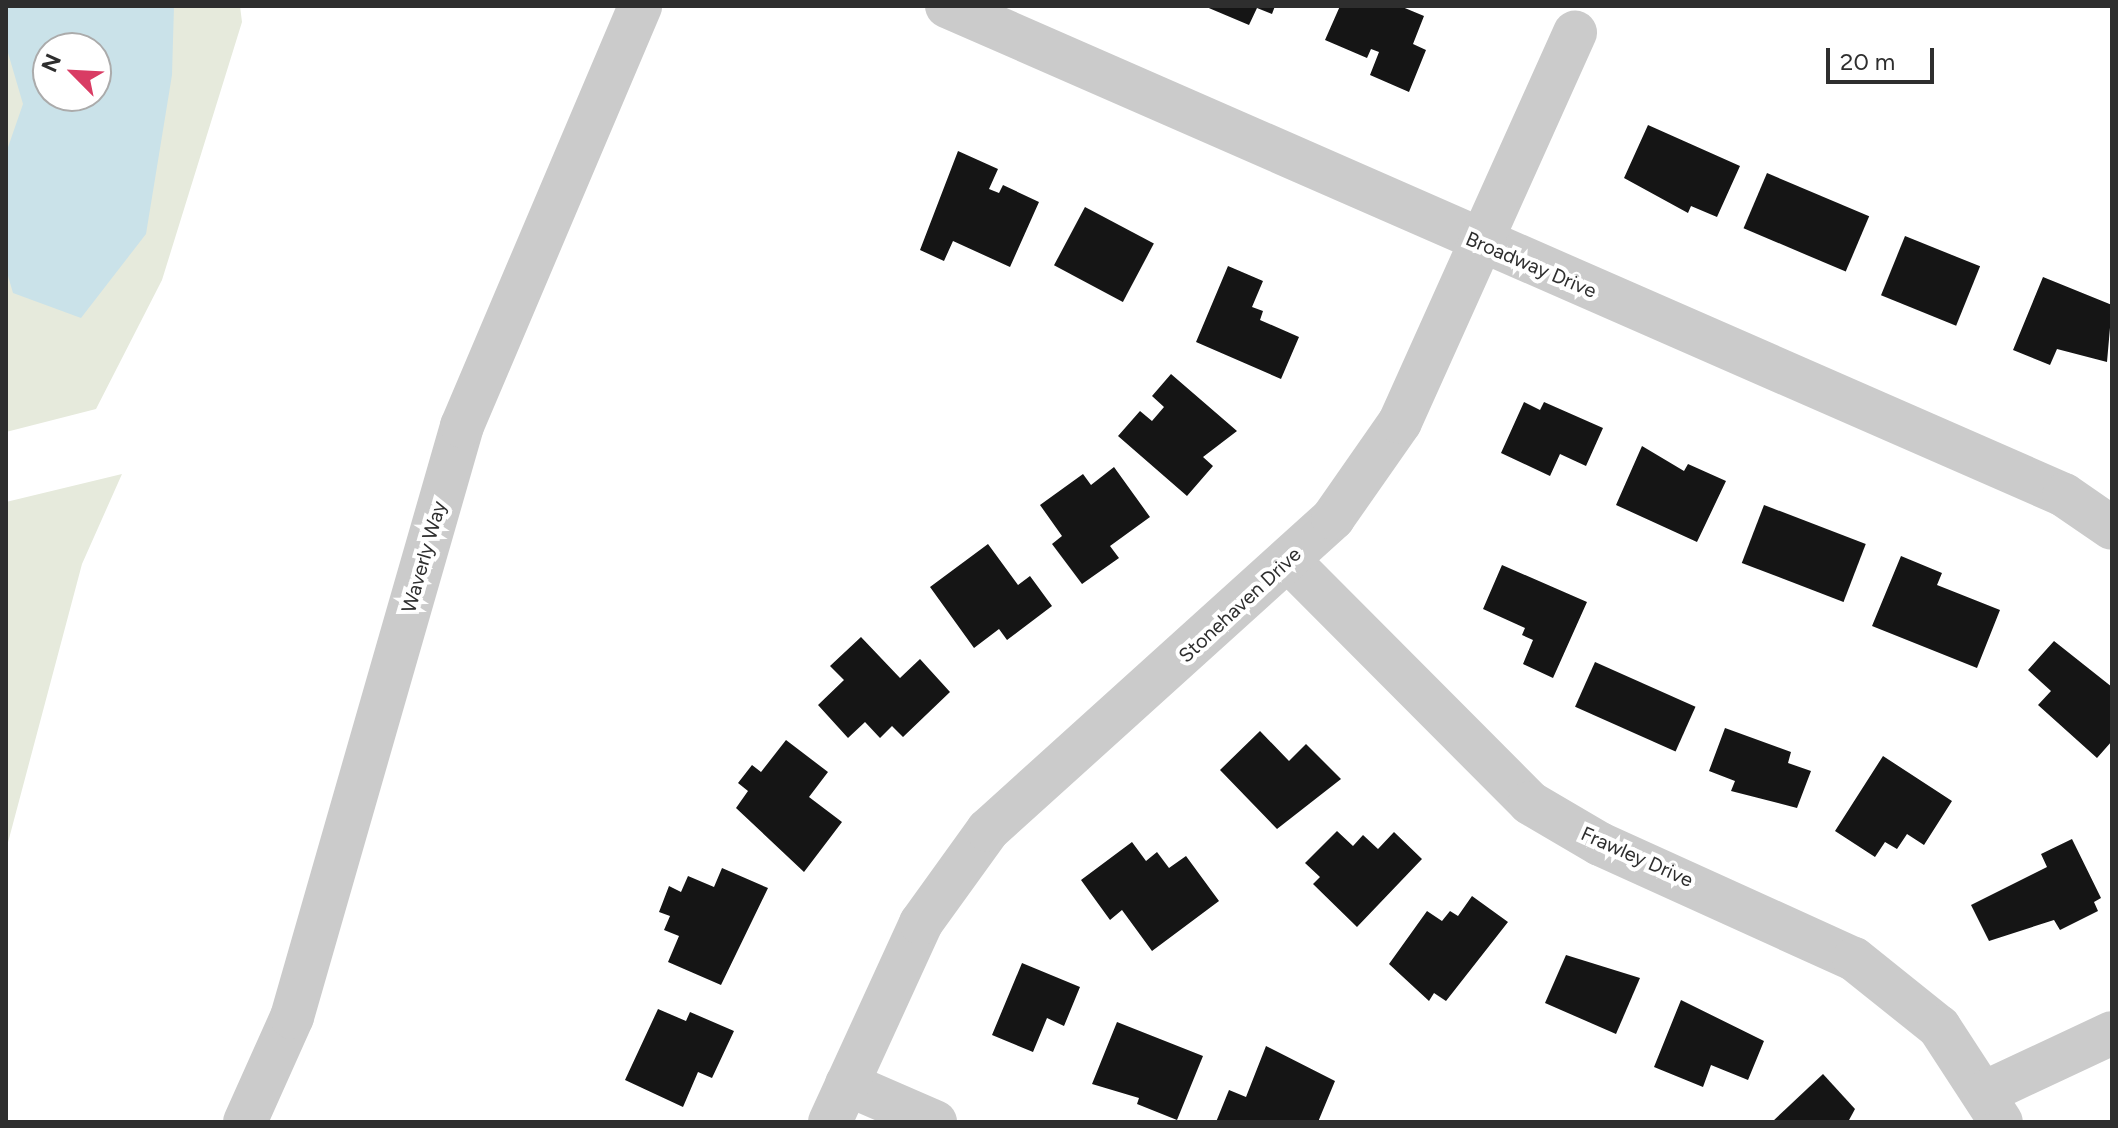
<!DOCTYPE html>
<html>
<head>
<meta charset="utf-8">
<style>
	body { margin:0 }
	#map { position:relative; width:2118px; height:1128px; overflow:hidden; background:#fff; font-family:Figtree,sans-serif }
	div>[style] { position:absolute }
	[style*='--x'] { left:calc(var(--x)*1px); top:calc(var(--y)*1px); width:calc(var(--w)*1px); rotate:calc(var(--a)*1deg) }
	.green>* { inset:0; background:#e6eadc }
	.water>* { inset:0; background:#cae2e9 }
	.building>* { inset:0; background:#151515; transform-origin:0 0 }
	.minor>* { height:44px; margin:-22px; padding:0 22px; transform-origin:22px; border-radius:22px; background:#cbcbcb }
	span { translate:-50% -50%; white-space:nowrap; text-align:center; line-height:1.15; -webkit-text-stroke:8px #fff; paint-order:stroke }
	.street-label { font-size:20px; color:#2e2e2e }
	.frame { position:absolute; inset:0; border:8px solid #2e2e2e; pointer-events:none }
	.north { position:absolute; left:32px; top:32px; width:80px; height:80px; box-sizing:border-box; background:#fff; border:2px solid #ababab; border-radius:50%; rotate:294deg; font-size:22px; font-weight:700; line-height:32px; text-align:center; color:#2e2e2e }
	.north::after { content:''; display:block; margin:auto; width:28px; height:36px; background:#d93c64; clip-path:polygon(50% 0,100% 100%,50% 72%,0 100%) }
	.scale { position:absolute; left:1826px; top:48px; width:108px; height:36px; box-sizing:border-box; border:4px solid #2e2e2e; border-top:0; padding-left:10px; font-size:24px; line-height:28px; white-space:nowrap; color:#2e2e2e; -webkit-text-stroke:6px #fff; paint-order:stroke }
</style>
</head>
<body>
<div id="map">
	<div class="green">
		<div style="clip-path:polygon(evenodd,6px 6px,240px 6px,242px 22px,162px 280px,96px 409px,6px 432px,6px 6px,48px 48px,96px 48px,96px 96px,48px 96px,48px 48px)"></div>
		<div style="clip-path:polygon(122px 474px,82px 564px,6px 850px,6px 502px)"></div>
	</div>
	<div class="water">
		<div style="clip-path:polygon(evenodd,6px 6px,174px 6px,172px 75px,146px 234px,81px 318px,13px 293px,6px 269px,6px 153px,23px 104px,6px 46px,6px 6px,48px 48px,96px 48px,96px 96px,48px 96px,48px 48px)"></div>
	</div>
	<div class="building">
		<div style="clip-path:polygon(1204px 6px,1275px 6px,1272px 14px,1257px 8px,1249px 25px)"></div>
		<div style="clip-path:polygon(1340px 6px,1400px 6px,1424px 16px,1413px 44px,1426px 50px,1409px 92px,1370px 75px,1379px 52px,1371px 49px,1367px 58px,1325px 40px)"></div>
		<div style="clip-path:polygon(1648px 125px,1740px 166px,1717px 217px,1691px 206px,1688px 213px,1624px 178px)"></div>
		<div style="clip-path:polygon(958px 151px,998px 169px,989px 189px,999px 193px,1003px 185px,1039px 202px,1010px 267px,953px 241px,944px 261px,920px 250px)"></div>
		<div style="left:1767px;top:173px;width:111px;height:60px;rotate:23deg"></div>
		<div style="left:1085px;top:207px;width:78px;height:66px;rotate:28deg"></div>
		<div style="left:1905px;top:236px;width:81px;height:64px;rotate:22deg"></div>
		<div style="clip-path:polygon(1228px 266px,1263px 281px,1252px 307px,1263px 311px,1260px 320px,1299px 337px,1281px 379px,1196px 342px)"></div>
		<div style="clip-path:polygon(2043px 277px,2112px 305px,2107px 362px,2057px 349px,2050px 365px,2013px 350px)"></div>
		<div style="clip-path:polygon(1171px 374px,1237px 431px,1203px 457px,1213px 466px,1187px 496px,1118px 436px,1140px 411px,1152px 421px,1164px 407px,1152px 396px)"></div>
		<div style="clip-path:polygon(1524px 402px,1540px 410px,1544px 402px,1603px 428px,1586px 466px,1560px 454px,1550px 476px,1501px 453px)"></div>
		<div style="clip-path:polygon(1642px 446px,1684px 471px,1688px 464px,1726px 481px,1697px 542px,1616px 505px)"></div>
		<div style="clip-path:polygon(1114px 467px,1150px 517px,1110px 546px,1119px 558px,1082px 584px,1052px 544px,1062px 536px,1040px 505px,1083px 474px,1091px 485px)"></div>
		<div style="left:1764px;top:505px;width:109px;height:62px;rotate:21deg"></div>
		<div style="clip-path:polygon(988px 544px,1018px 585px,1030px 576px,1052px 606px,1007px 640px,999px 629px,974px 648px,930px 587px)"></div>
		<div style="clip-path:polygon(1901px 556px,1942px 573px,1937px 585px,2000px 610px,1977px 668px,1872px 626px)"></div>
		<div style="clip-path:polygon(1502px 565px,1587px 602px,1553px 678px,1523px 664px,1533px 640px,1522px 635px,1525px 628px,1483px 609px)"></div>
		<div style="clip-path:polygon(861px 637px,900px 678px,920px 659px,950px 692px,903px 737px,892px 726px,880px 738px,865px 722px,848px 738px,818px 705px,844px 680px,830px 666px)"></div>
		<div style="clip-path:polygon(2054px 641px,2112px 687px,2112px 741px,2097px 758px,2038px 705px,2051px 691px,2028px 670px)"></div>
		<div style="left:1595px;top:662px;width:110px;height:49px;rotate:24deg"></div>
		<div style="clip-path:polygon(1725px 728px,1791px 752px,1788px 763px,1811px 771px,1797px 808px,1731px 791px,1735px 781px,1709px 771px)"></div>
		<div style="clip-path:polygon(1260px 731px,1289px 761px,1306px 744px,1341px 779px,1277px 829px,1220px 770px)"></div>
		<div style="clip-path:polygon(786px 740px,828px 772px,809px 797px,842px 822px,804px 872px,736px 808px,748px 791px,738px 783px,752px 765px,761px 772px)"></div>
		<div style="clip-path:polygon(1883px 756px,1952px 801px,1924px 845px,1907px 834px,1897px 849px,1885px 842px,1875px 857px,1835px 831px)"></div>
		<div style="clip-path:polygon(1337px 831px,1353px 846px,1363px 835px,1378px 849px,1394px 832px,1422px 859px,1357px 927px,1313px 884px,1320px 877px,1305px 863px)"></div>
		<div style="clip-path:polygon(2072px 839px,2101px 898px,2094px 902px,2098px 911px,2060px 930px,2054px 920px,1989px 941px,1971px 905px,2047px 867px,2041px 854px)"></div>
		<div style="clip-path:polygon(1132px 842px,1146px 861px,1157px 852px,1169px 868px,1186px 856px,1219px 901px,1152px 951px,1122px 910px,1110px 920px,1081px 880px)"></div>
		<div style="clip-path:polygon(722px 868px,768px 888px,721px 985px,668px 962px,679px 936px,664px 930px,670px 916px,659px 912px,669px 886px,681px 892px,688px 876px,714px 887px)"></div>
		<div style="clip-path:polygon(1472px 896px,1508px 922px,1446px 1001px,1434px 993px,1429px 1001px,1389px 964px,1427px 911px,1442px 921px,1450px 911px,1458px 916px)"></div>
		<div style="clip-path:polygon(1566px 955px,1640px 978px,1616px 1034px,1545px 1003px)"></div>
		<div style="clip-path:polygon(1022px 963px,1080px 987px,1064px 1026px,1047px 1018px,1033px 1052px,992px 1035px)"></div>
		<div style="clip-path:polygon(1681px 1000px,1764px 1041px,1748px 1080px,1711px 1065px,1703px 1087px,1654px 1067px)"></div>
		<div style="clip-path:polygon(658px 1009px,686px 1021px,690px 1012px,734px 1031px,712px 1078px,698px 1072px,683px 1107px,625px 1080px)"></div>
		<div style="clip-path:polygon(1117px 1022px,1203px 1056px,1177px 1120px,1137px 1104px,1139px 1098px,1092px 1084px)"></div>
		<div style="clip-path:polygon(1266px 1046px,1335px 1081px,1318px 1122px,1216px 1122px,1229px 1090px,1246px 1097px)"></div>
		<div style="clip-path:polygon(1823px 1074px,1855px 1109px,1848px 1122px,1772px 1122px)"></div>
	</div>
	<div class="minor">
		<div style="--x:947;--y:6;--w:1219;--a:23.64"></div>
		<div style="--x:2064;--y:495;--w:58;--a:34.5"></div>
		<div style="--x:1288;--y:560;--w:343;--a:45.1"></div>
		<div style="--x:1530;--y:803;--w:81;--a:30.4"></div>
		<div style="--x:1600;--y:844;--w:279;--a:24.4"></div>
		<div style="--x:1854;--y:959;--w:109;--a:38.7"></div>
		<div style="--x:1939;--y:1027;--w:113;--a:56.9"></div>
		<div style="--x:847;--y:1084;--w:96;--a:23.4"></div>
		<div style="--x:1984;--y:1093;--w:141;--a:-25.1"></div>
		<div style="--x:245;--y:1122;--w:115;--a:-65.9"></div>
		<div style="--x:292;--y:1017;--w:615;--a:-73.95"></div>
		<div style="--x:462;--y:426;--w:456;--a:-67"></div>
		<div style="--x:830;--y:1122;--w:219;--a:-65.4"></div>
		<div style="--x:921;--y:923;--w:115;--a:-54.2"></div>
		<div style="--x:988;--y:830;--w:465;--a:-42.1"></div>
		<div style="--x:1333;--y:518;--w:117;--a:-55.1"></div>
		<div style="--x:1400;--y:422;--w:427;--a:-65.8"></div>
	</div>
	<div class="street-label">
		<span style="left:1531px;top:265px;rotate:23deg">Broadway Drive</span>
		<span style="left:424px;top:557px;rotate:-74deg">Waverly Way</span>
		<span style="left:1240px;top:605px;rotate:-43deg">Stonehaven Drive</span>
		<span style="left:1637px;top:857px;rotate:24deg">Frawley Drive</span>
	</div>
	<div class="frame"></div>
	<div class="north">N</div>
	<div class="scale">20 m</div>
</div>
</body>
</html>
